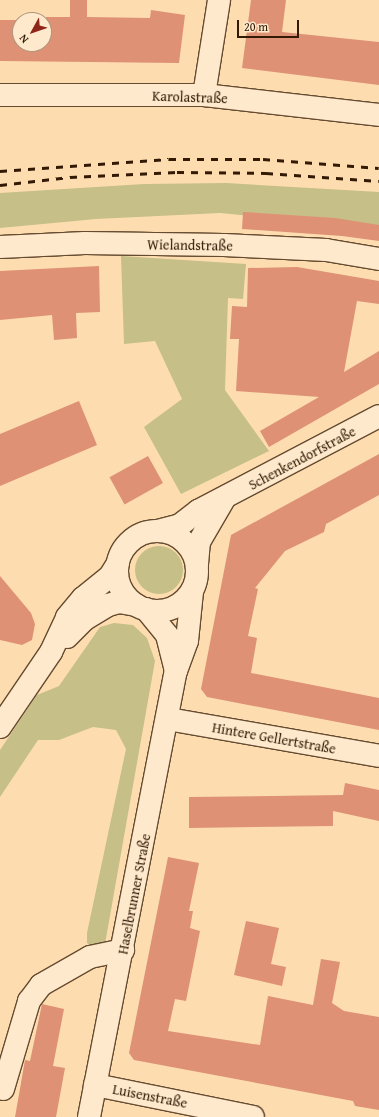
<!DOCTYPE html>
<html>
<head>
<meta charset="utf-8">
<style>
	body { margin:0 }
	#map { position:relative; width:379px; height:1117px; overflow:hidden; background:#fdddb0; font-family:"Gentium Book Plus",serif }
	div>[style] { position:absolute }
	[style*='--x'] { left:calc(var(--x)*1px); top:calc(var(--y)*1px); width:calc(var(--w)*1px); rotate:calc(var(--a)*1deg) }
	.green>* { inset:0; background:#c6bf87 }
	.round { border-radius:50% }
	.building>* { inset:0; background:#de9175; transform-origin:0 0 }
	.roads { filter:drop-shadow(1px 0 #654b30) drop-shadow(-1px 0 #654b30) drop-shadow(0 1px #654b30) drop-shadow(0 -1px #654b30) }
	.minor>* { height:22px; margin:-11px; padding:0 11px; transform-origin:11px; border-radius:11px; background:#fee9cc }
	.minor>.ring { margin:-11px; padding:0; box-sizing:content-box; background:none; border:22px solid #fee9cc; border-radius:50% }
	.rail>* { height:3px; margin-top:-1.5px; transform-origin:0; background:repeating-linear-gradient(90deg,#321a05 0 7px,transparent 0 14px) }
	span { translate:-50% -50%; white-space:nowrap; text-align:center; line-height:1.15; -webkit-text-stroke:3px #fee9cc; paint-order:stroke }
	.street-label { font-size:14px; color:#321a05 }
	.north { position:absolute; left:12px; top:12px; width:40px; height:40px; box-sizing:border-box; background:#fee9cc; border:1px solid #ac967c; border-radius:50%; rotate:230deg; font-size:11px; font-weight:700; line-height:16px; text-align:center; color:#321a05 }
	.north::after { content:''; display:block; margin:auto; width:14px; height:18px; background:#8f2418; clip-path:polygon(50% 0,100% 100%,50% 72%,0 100%) }
	.scale { position:absolute; left:237px; top:20px; width:62px; height:18px; box-sizing:border-box; border:2px solid #321a05; border-top:0; padding-left:5px; font-size:12px; line-height:14px; white-space:nowrap; color:#321a05; -webkit-text-stroke:3px #fee9cc; paint-order:stroke }
</style>
</head>
<body>
<div id="map">
	<div class="green">
		<div style="clip-path:polygon(226px 183px,379px 192px,379px 228px,220px 213px,96px 219px,0 228px,0 193px,144px 184px)"></div>
		<div style="clip-path:polygon(121px 256px,246px 264px,243px 299px,228px 298px,225px 390px,269px 451px,181px 494px,144px 427px,182px 399px,155px 341px,124px 344px)"></div>
		<div class="round" style="left:135px;top:546px;width:48px;height:48px"></div>
		<div style="clip-path:polygon(114px 623px,133px 625px,147px 638px,155px 661px,105px 944px,93px 948px,87px 943px,87px 933px,126px 749px,116px 730px,93px 727px,59px 740px,38px 740px,0 797px,0 750px,37px 695px,59px 686px,100px 627px)"></div>
	</div>
	<div class="building">
		<div style="clip-path:polygon(70px 0,87px 0,87px 17px,150px 18px,151px 10px,185px 15px,179px 63px,0 61px,0 20px,20px 20px,20px 44px,44px 44px,46px 17px,70px 17px)"></div>
		<div style="clip-path:polygon(251px 0,286px 0,282px 32px,379px 42px,379px 85px,242px 68px)"></div>
		<div style="clip-path:polygon(243px 212px,335px 218px,379px 225px,379px 241px,342px 236px,242px 229px)"></div>
		<div style="clip-path:polygon(99px 266px,100px 312px,76px 313px,77px 338px,54px 340px,52px 315px,0 320px,0 271px)"></div>
		<div style="clip-path:polygon(297px 267px,379px 281px,379px 304px,357px 301px,344px 372px,379px 351px,379px 384px,269px 447px,260px 431px,319px 397px,236px 391px,239px 339px,230px 339px,232px 306px,247px 307px,248px 268px)"></div>
		<div style="clip-path:polygon(79px 401px,97px 445px,0 486px,0 434px)"></div>
		<div style="clip-path:polygon(379px 454px,379px 495px,326px 524px,324px 532px,285px 551px,255px 588px,258px 589px,248px 636px,257px 638px,251px 673px,379px 698px,379px 730px,207px 697px,201px 689px,231px 535px)"></div>
		<div style="left:148px;top:456px;width:31px;height:44px;rotate:61deg"></div>
		<div style="clip-path:polygon(0 576px,31px 613px,35px 624px,32px 640px,22px 645px,0 640px)"></div>
		<div style="clip-path:polygon(345px 783px,379px 790px,379px 821px,333px 811px,333px 826px,189px 828px,189px 797px,343px 795px)"></div>
		<div style="clip-path:polygon(168px 857px,199px 863px,189px 911px,193px 911px,190px 928px,200px 931px,186px 1001px,175px 999px,168px 1031px,260px 1045px,268px 996px,313px 1005px,321px 959px,340px 962px,332px 1003px,344px 1011px,379px 1017px,379px 1110px,355px 1106px,353px 1101px,134px 1060px,129px 1053px)"></div>
		<div style="clip-path:polygon(246px 921px,279px 928px,271px 964px,286px 967px,282px 986px,234px 975px)"></div>
		<div style="clip-path:polygon(42px 1004px,64px 1009px,53px 1066px,65px 1068px,56px 1117px,15px 1117px,25px 1060px,30px 1061px)"></div>
	</div>
	<div class="roads">
		<div class="minor">
			<div style="--x:0;--y:95;--w:204;--a:0"></div>
			<div style="--x:204;--y:95;--w:176;--a:6.5"></div>
			<div style="--x:204;--y:95;--w:96;--a:-81"></div>
			<div style="--x:0;--y:247;--w:85;--a:-2.7"></div>
			<div style="--x:85;--y:243;--w:139;--a:0.8"></div>
			<div style="--x:224;--y:245;--w:102;--a:2.8"></div>
			<div style="--x:326;--y:250;--w:54;--a:9.6"></div>
			<div style="--x:158;--y:531;--w:23;--a:-15"></div>
			<div style="--x:180;--y:525;--w:23;--a:-38"></div>
			<div style="--x:198;--y:511;--w:204;--a:-27.7"></div>
			<div class="ring" style="left:117px;top:531px;width:58px;height:58px"></div>
			<div style="--x:197;--y:564;--w:22;--a:-85"></div>
			<div style="--x:199;--y:542;--w:50;--a:-59.8"></div>
			<div style="--x:146;--y:609;--w:33;--a:51"></div>
			<div style="--x:167;--y:635;--w:37;--a:76"></div>
			<div style="--x:67;--y:637;--w:25;--a:-45"></div>
			<div style="--x:85;--y:619;--w:27;--a:-31"></div>
			<div style="--x:108;--y:605;--w:11;--a:-15"></div>
			<div style="--x:119;--y:602;--w:17;--a:10"></div>
			<div style="--x:168;--y:719;--w:214;--a:9.9"></div>
			<div style="--x:0;--y:727;--w:91;--a:-55.8"></div>
			<div style="--x:51;--y:652;--w:38;--a:-65"></div>
			<div style="--x:67;--y:617;--w:25;--a:-50"></div>
			<div style="--x:83;--y:598;--w:35;--a:-39"></div>
			<div style="--x:110;--y:576;--w:15;--a:-58"></div>
			<div style="--x:95;--y:1085;--w:161;--a:11.4"></div>
			<div style="--x:3;--y:1089;--w:92;--a:-73.5"></div>
			<div style="--x:29;--y:1001;--w:20;--a:-53"></div>
			<div style="--x:41;--y:985;--w:56;--a:-29.7"></div>
			<div style="--x:90;--y:957;--w:34;--a:-12"></div>
			<div style="--x:89;--y:1117;--w:454;--a:-79"></div>
			<div style="--x:176;--y:671;--w:32;--a:-70"></div>
			<div style="--x:187;--y:641;--w:49;--a:-84.2"></div>
		</div>
	</div>
	<div class="rail">
		<div style="--x:0;--y:171;--w:169;--a:-4.1"></div>
		<div style="--x:169;--y:159;--w:94;--a:0"></div>
		<div style="--x:263;--y:159;--w:116;--a:4.4"></div>
		<div style="--x:0;--y:185;--w:70;--a:-6.5"></div>
		<div style="--x:70;--y:177;--w:107;--a:-2.7"></div>
		<div style="--x:177;--y:172;--w:89;--a:0.6"></div>
		<div style="--x:266;--y:173;--w:113;--a:4"></div>
	</div>
	<div class="street-label">
		<span style="left:190px;top:97px;rotate:2deg">Karolastraße</span>
		<span style="left:190px;top:245px;rotate:1deg">Wielandstraße</span>
		<span style="left:302px;top:458px;rotate:-28deg">Schenkendorfstraße</span>
		<span style="left:274px;top:738px;rotate:10deg">Hintere Gellertstraße</span>
		<span style="left:134px;top:894px;rotate:-79deg">Haselbrunner Straße</span>
		<span style="left:150px;top:1096px;rotate:11deg">Luisenstraße</span>
	</div>
	<div class="north">N</div>
	<div class="scale">20 m</div>
</div>
</body>
</html>
